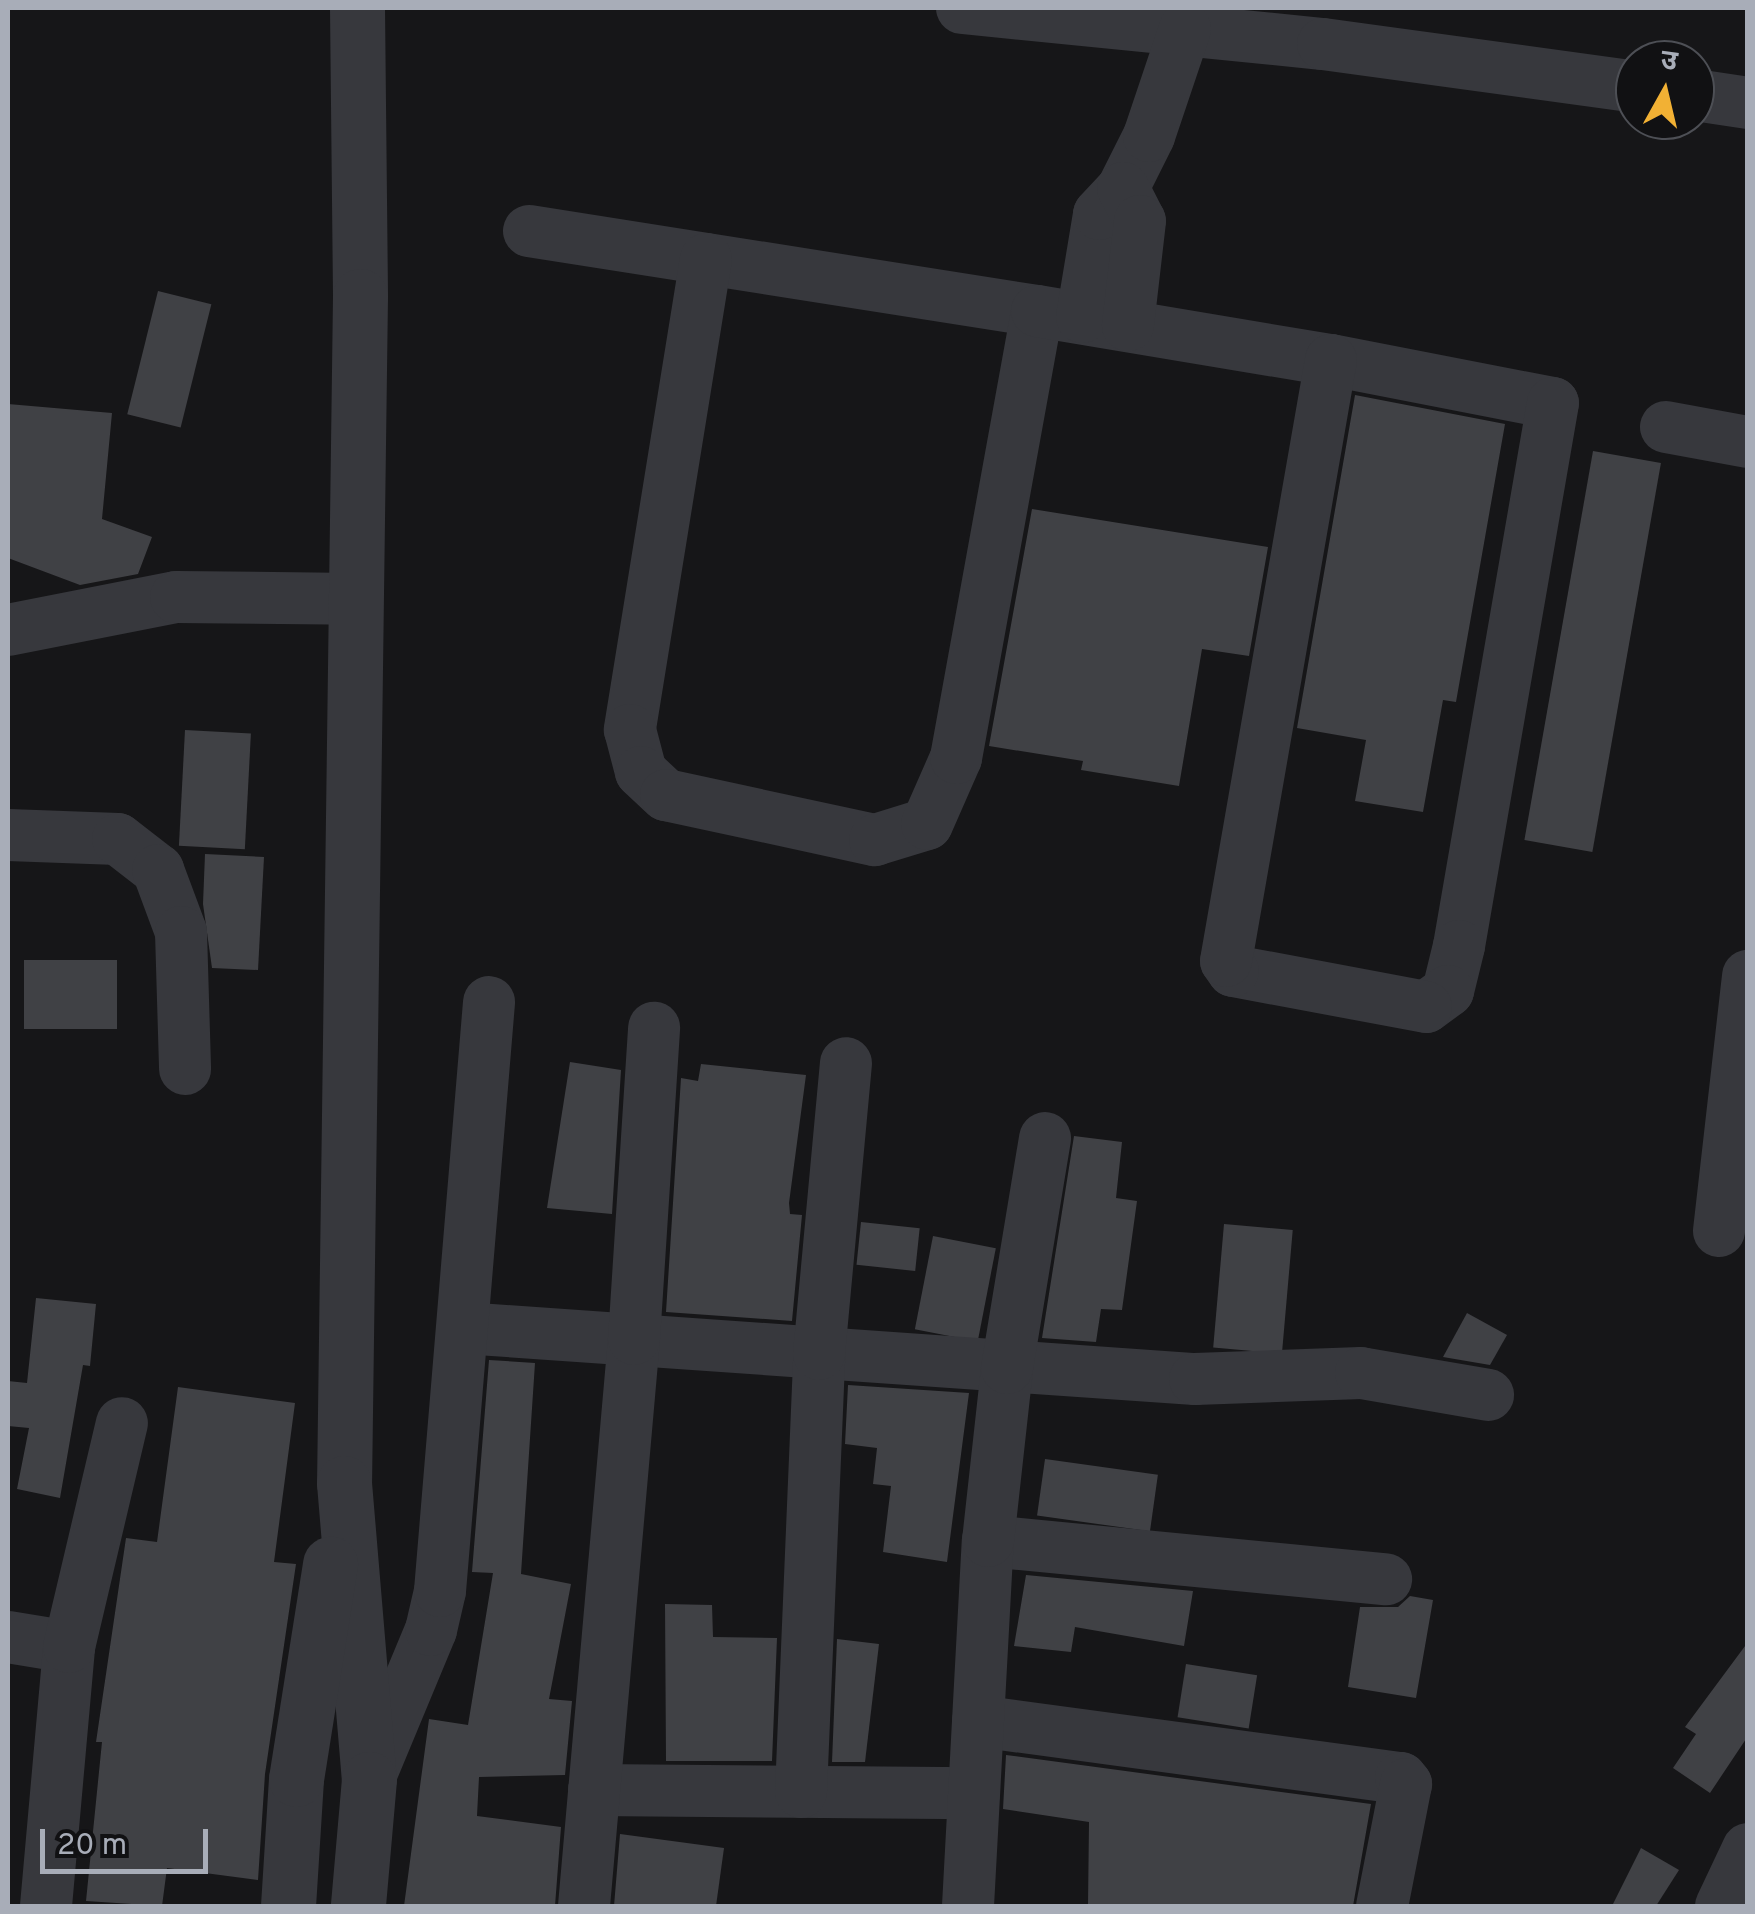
<!DOCTYPE html>
<html>
<head>
<meta charset="utf-8">
<style>
	body { margin:0 }
	#map { position:relative; width:1755px; height:1914px; overflow:hidden; background:#161618; font-family:Overpass,"Noto Sans Devanagari",sans-serif }
	div>[style] { position:absolute }
	[style*='--x'] { left:calc(var(--x)*1px); top:calc(var(--y)*1px); width:calc(var(--w)*1px); rotate:calc(var(--a)*1deg) }
	.building>* { inset:0; background:#404145; transform-origin:0 0 }
	.minor>* { height:52px; margin:-26px; padding:0 26px; transform-origin:26px; border-radius:26px; background:#37383d }
	.tertiary>* { height:55px; margin:-27.5px; padding:0 27.5px; transform-origin:27.5px; border-radius:27.5px; background:#37383d }
	span { translate:-50% -50%; white-space:nowrap; text-align:center; line-height:1.15; -webkit-text-stroke:8px #111113; paint-order:stroke }
	.frame { position:absolute; inset:0; border:10px solid #a8adb8; pointer-events:none }
	.north { position:absolute; left:1615px; top:40px; width:100px; height:100px; box-sizing:border-box; background:#111113; border:2px solid #4d4f55; border-radius:50%; rotate:8deg; font-size:28px; font-weight:700; line-height:40px; text-align:center; color:#a8adb8 }
	.north::after { content:''; display:block; margin:auto; width:35px; height:45px; background:#f2b134; clip-path:polygon(50% 0,100% 100%,50% 72%,0 100%) }
	.scale { position:absolute; left:40px; top:1829px; width:168px; height:45px; box-sizing:border-box; border:5px solid #a8adb8; border-top:0; padding-left:12px; font-size:30px; line-height:35px; white-space:nowrap; color:#a8adb8; -webkit-text-stroke:8px #111113; paint-order:stroke }
</style>
</head>
<body>
<div id="map">
	<div class="building">
		<div style="left:158px;top:291px;width:55px;height:127px;rotate:14deg"></div>
		<div style="clip-path:polygon(1355px 395px,1505px 424px,1456px 702px,1443px 700px,1423px 812px,1355px 801px,1366px 740px,1297px 728px)"></div>
		<div style="clip-path:polygon(8px 404px,112px 413px,102px 519px,152px 537px,138px 574px,80px 585px,8px 558px)"></div>
		<div style="left:1593px;top:451px;width:69px;height:395px;rotate:10deg"></div>
		<div style="clip-path:polygon(1032px 509px,1268px 547px,1249px 656px,1202px 649px,1179px 786px,1081px 770px,1083px 761px,989px 746px)"></div>
		<div style="left:185px;top:730px;width:66px;height:116px;rotate:3deg"></div>
		<div style="clip-path:polygon(205px 854px,264px 857px,258px 970px,212px 968px,203px 904px)"></div>
		<div style="left:24px;top:960px;width:93px;height:69px"></div>
		<div style="clip-path:polygon(570px 1062px,621px 1070px,612px 1214px,547px 1208px)"></div>
		<div style="clip-path:polygon(701px 1064px,806px 1075px,789px 1203px,790px 1214px,802px 1215px,792px 1321px,666px 1312px,681px 1078px,698px 1081px)"></div>
		<div style="clip-path:polygon(1074px 1136px,1122px 1142px,1116px 1198px,1137px 1201px,1122px 1310px,1101px 1309px,1096px 1342px,1042px 1338px)"></div>
		<div style="left:861px;top:1222px;width:59px;height:43px;rotate:6deg"></div>
		<div style="left:1224px;top:1224px;width:69px;height:124px;rotate:5deg"></div>
		<div style="left:933px;top:1236px;width:64px;height:95px;rotate:11deg"></div>
		<div style="clip-path:polygon(36px 1298px,96px 1304px,90px 1366px,83px 1365px,60px 1498px,17px 1489px,29px 1428px,8px 1426px,8px 1381px,27px 1383px)"></div>
		<div style="clip-path:polygon(1467px 1313px,1507px 1335px,1490px 1365px,1443px 1357px)"></div>
		<div style="clip-path:polygon(489px 1360px,535px 1363px,521px 1574px,571px 1584px,549px 1699px,572px 1701px,565px 1775px,479px 1777px,477px 1816px,561px 1827px,555px 1906px,404px 1906px,429px 1719px,468px 1725px,493px 1573px,472px 1572px)"></div>
		<div style="clip-path:polygon(848px 1385px,969px 1393px,947px 1562px,883px 1552px,891px 1486px,873px 1484px,877px 1448px,845px 1444px)"></div>
		<div style="clip-path:polygon(178px 1387px,295px 1403px,274px 1562px,296px 1564px,265px 1774px,258px 1880px,167px 1868px,162px 1906px,86px 1901px,102px 1742px,96px 1742px,126px 1538px,157px 1542px)"></div>
		<div style="left:1045px;top:1459px;width:114px;height:57px;rotate:8deg"></div>
		<div style="clip-path:polygon(1026px 1575px,1193px 1591px,1184px 1646px,1075px 1627px,1071px 1652px,1014px 1646px)"></div>
		<div style="clip-path:polygon(1410px 1596px,1433px 1600px,1416px 1698px,1348px 1687px,1360px 1607px,1398px 1607px)"></div>
		<div style="clip-path:polygon(665px 1604px,712px 1605px,713px 1637px,777px 1638px,772px 1761px,666px 1761px)"></div>
		<div style="clip-path:polygon(837px 1639px,879px 1644px,865px 1762px,832px 1762px)"></div>
		<div style="clip-path:polygon(1748px 1642px,1748px 1736px,1710px 1793px,1673px 1768px,1696px 1734px,1685px 1727px)"></div>
		<div style="left:1186px;top:1664px;width:72px;height:54px;rotate:9deg"></div>
		<div style="clip-path:polygon(1006px 1755px,1371px 1804px,1353px 1906px,1088px 1905px,1089px 1822px,1003px 1809px)"></div>
		<div style="clip-path:polygon(620px 1834px,724px 1848px,716px 1906px,614px 1906px)"></div>
		<div style="clip-path:polygon(1641px 1848px,1679px 1870px,1656px 1906px,1612px 1906px)"></div>
	</div>
	<div class="minor">
		<div style="--x:962;--y:8;--w:363;--a:5.7"></div>
		<div style="--x:1323;--y:44;--w:315;--a:7.8"></div>
		<div style="--x:1695;--y:95;--w:54;--a:8.6"></div>
		<div style="--x:1123;--y:188;--w:58;--a:-63.4"></div>
		<div style="--x:1149;--y:136;--w:113;--a:-71.4"></div>
		<div style="--x:529;--y:231;--w:514;--a:8.95"></div>
		<div style="--x:706;--y:259;--w:477;--a:99.2"></div>
		<div style="--x:630;--y:730;--w:43;--a:75.3"></div>
		<div style="--x:641;--y:772;--w:34;--a:43"></div>
		<div style="--x:666;--y:795;--w:214;--a:12.2"></div>
		<div style="--x:875;--y:840;--w:54;--a:-17.1"></div>
		<div style="--x:927;--y:824;--w:72;--a:-66.3"></div>
		<div style="--x:956;--y:758;--w:454;--a:-79.7"></div>
		<div style="--x:1037;--y:311;--w:298;--a:9.5"></div>
		<div style="--x:1331;--y:360;--w:226;--a:11"></div>
		<div style="--x:1553;--y:403;--w:551;--a:99.82"></div>
		<div style="--x:1459;--y:946;--w:46;--a:103.7"></div>
		<div style="--x:1448;--y:991;--w:27;--a:144"></div>
		<div style="--x:1426;--y:1007;--w:196;--a:-169.4"></div>
		<div style="--x:1233;--y:971;--w:12;--a:-125"></div>
		<div style="--x:1226;--y:961;--w:610;--a:-80.09"></div>
		<div style="--x:1082;--y:317;--w:104;--a:-80.6"></div>
		<div style="--x:1099;--y:214;--w:35;--a:-47"></div>
		<div style="--x:1123;--y:188;--w:37;--a:63"></div>
		<div style="--x:1140;--y:221;--w:105;--a:96.6"></div>
		<div style="--x:1666;--y:427;--w:83;--a:10.4"></div>
		<div style="--x:8;--y:630;--w:171;--a:-11.1"></div>
		<div style="--x:176;--y:597;--w:179;--a:0.6"></div>
		<div style="--x:8;--y:835;--w:110;--a:2.1"></div>
		<div style="--x:118;--y:839;--w:51;--a:37.8"></div>
		<div style="--x:158;--y:870;--w:66;--a:69.6"></div>
		<div style="--x:181;--y:932;--w:137;--a:88.3"></div>
		<div style="--x:1719;--y:1231;--w:257;--a:-83.5"></div>
		<div style="--x:463;--y:1328;--w:734;--a:3.99"></div>
		<div style="--x:1195;--y:1379;--w:166;--a:-2.1"></div>
		<div style="--x:1361;--y:1373;--w:129;--a:9.8"></div>
		<div style="--x:988;--y:1541;--w:400;--a:5.5"></div>
		<div style="--x:8;--y:1637;--w:62;--a:9.3"></div>
		<div style="--x:978;--y:1721;--w:427;--a:7.7"></div>
		<div style="--x:1401;--y:1778;--w:8;--a:50"></div>
		<div style="--x:1406;--y:1784;--w:124;--a:101.1"></div>
		<div style="--x:369;--y:1779;--w:161;--a:-67.4"></div>
		<div style="--x:431;--y:1630;--w:40;--a:-77"></div>
		<div style="--x:440;--y:1591;--w:591;--a:-85.24"></div>
		<div style="--x:594;--y:1790;--w:380;--a:0.5"></div>
		<div style="--x:801;--y:1792;--w:438;--a:-87.6"></div>
		<div style="--x:819;--y:1354;--w:292;--a:-84.7"></div>
		<div style="--x:46;--y:1906;--w:260;--a:-84.9"></div>
		<div style="--x:69;--y:1647;--w:230;--a:-76.7"></div>
		<div style="--x:584;--y:1906;--w:569;--a:-84.96"></div>
		<div style="--x:634;--y:1339;--w:312;--a:-86.3"></div>
		<div style="--x:968;--y:1906;--w:366;--a:-86.9"></div>
		<div style="--x:988;--y:1541;--w:174;--a:-83.7"></div>
		<div style="--x:1007;--y:1368;--w:233;--a:-80.6"></div>
		<div style="--x:1721;--y:1906;--w:63;--a:-64.7"></div>
	</div>
	<div class="tertiary">
		<div style="--x:357;--y:8;--w:288;--a:89.4"></div>
		<div style="--x:360;--y:296;--w:1187;--a:90.77"></div>
		<div style="--x:344;--y:1483;--w:297;--a:85.2"></div>
		<div style="--x:369;--y:1779;--w:127;--a:95"></div>
		<div style="--x:288;--y:1906;--w:127;--a:-86.4"></div>
		<div style="--x:296;--y:1779;--w:218;--a:-81"></div>
	</div>
	<div class="frame"></div>
	<div class="north">उ</div>
	<div class="scale">20 m</div>
</div>
</body>
</html>
